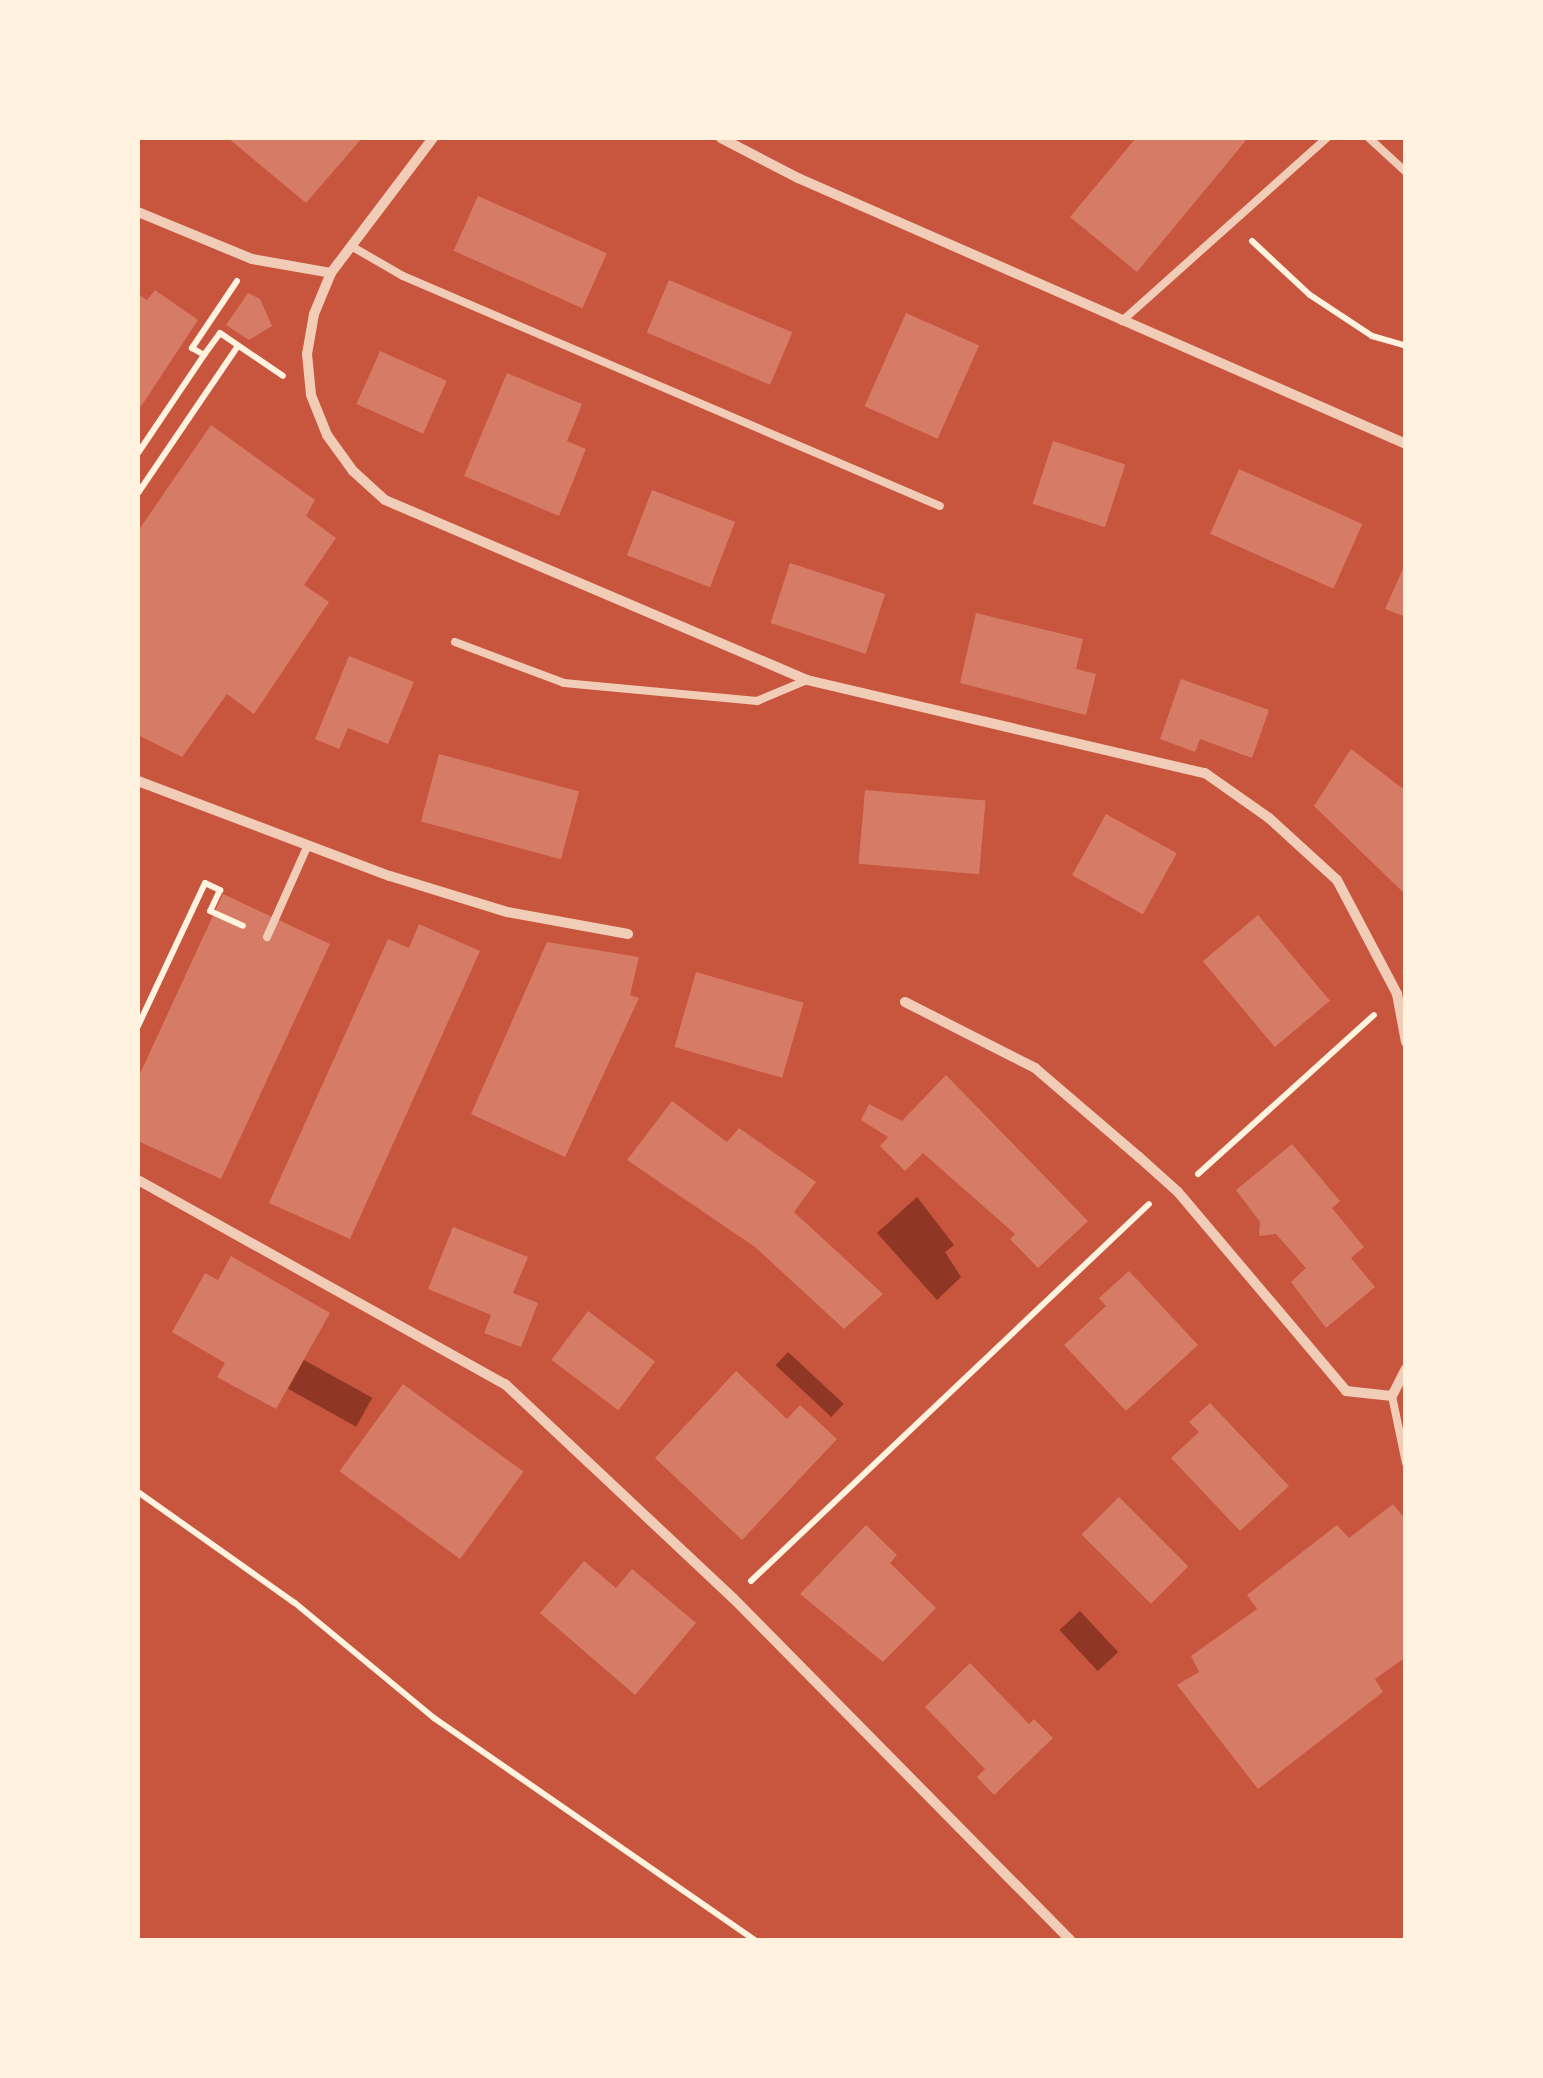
<!DOCTYPE html>
<html>
<head>
<meta charset="utf-8">
<style>
	body { margin:0 }
	#map { position:relative; width:1543px; height:2078px; overflow:hidden; background:#c8553d; font-family:"IBM Plex Sans",sans-serif }
	div>[style] { position:absolute }
	[style*='--x'] { left:calc(var(--x)*1px); top:calc(var(--y)*1px); width:calc(var(--w)*1px); rotate:calc(var(--a)*1deg) }
	.water>* { inset:0; background:#8f3625; transform-origin:0 0 }
	.building>* { inset:0; background:#d67c66; transform-origin:0 0 }
	.path>* { height:6px; margin:-3px; padding:0 3px; transform-origin:3px; border-radius:3px; background:#fff3e0 }
	.service>* { height:8px; margin:-4px; padding:0 4px; transform-origin:4px; border-radius:4px; background:#f1ccb7 }
	.minor>* { height:10px; margin:-5px; padding:0 5px; transform-origin:5px; border-radius:5px; background:#f1ccb7 }
	span { translate:-50% -50%; white-space:nowrap; text-align:center; line-height:1.15; -webkit-text-stroke:10px #fff3e0; paint-order:stroke }
	.frame { position:absolute; inset:0; border:140px solid #fff3e0; pointer-events:none }
</style>
</head>
<body>
<div id="map">
	<div class="water">
		<div style="clip-path:polygon(917px 1197px,954px 1245px,945px 1252px,961px 1277px,937px 1300px,877px 1233px)"></div>
		<div style="left:788px;top:1352px;width:76px;height:18px;rotate:43deg"></div>
		<div style="left:304px;top:1360px;width:78px;height:33px;rotate:29deg"></div>
		<div style="left:1080px;top:1611px;width:56px;height:28px;rotate:47deg"></div>
	</div>
	<div class="building">
		<div style="clip-path:polygon(228px 138px,362px 138px,306px 203px)"></div>
		<div style="clip-path:polygon(1136px 138px,1248px 138px,1137px 272px,1070px 217px)"></div>
		<div style="left:478px;top:196px;width:141px;height:60px;rotate:24deg"></div>
		<div style="left:669px;top:280px;width:134px;height:57px;rotate:23deg"></div>
		<div style="clip-path:polygon(155px 290px,198px 320px,138px 411px,138px 294px,147px 300px)"></div>
		<div style="clip-path:polygon(248px 293px,260px 299px,272px 326px,249px 340px,226px 325px)"></div>
		<div style="left:906px;top:313px;width:80px;height:102px;rotate:24deg"></div>
		<div style="left:380px;top:351px;width:73px;height:58px;rotate:24deg"></div>
		<div style="clip-path:polygon(507px 373px,582px 404px,567px 441px,586px 449px,559px 516px,464px 476px)"></div>
		<div style="clip-path:polygon(211px 425px,315px 500px,306px 516px,336px 538px,304px 585px,329px 602px,254px 714px,227px 694px,182px 757px,138px 735px,138px 531px)"></div>
		<div style="left:1053px;top:441px;width:76px;height:66px;rotate:18deg"></div>
		<div style="left:1239px;top:469px;width:135px;height:71px;rotate:24deg"></div>
		<div style="left:652px;top:490px;width:89px;height:70px;rotate:21deg"></div>
		<div style="clip-path:polygon(1406px 562px,1406px 617px,1385px 609px)"></div>
		<div style="left:790px;top:563px;width:100px;height:63px;rotate:18deg"></div>
		<div style="clip-path:polygon(976px 613px,1083px 639px,1076px 669px,1096px 674px,1086px 715px,960px 683px)"></div>
		<div style="clip-path:polygon(349px 656px,414px 682px,388px 744px,348px 728px,339px 749px,315px 739px)"></div>
		<div style="clip-path:polygon(1181px 679px,1269px 710px,1252px 758px,1200px 739px,1195px 752px,1160px 739px)"></div>
		<div style="clip-path:polygon(1351px 749px,1406px 791px,1406px 895px,1314px 806px)"></div>
		<div style="left:439px;top:754px;width:145px;height:70px;rotate:15deg"></div>
		<div style="left:865px;top:790px;width:121px;height:74px;rotate:5deg"></div>
		<div style="left:1106px;top:814px;width:81px;height:70px;rotate:29deg"></div>
		<div style="clip-path:polygon(223px 894px,330px 944px,221px 1179px,138px 1141px,138px 1078px)"></div>
		<div style="left:1258px;top:915px;width:112px;height:72px;rotate:50deg"></div>
		<div style="clip-path:polygon(419px 924px,480px 951px,350px 1239px,269px 1203px,388px 939px,409px 948px)"></div>
		<div style="clip-path:polygon(547px 942px,639px 957px,630px 995px,639px 998px,565px 1157px,471px 1114px)"></div>
		<div style="left:696px;top:972px;width:112px;height:78px;rotate:16deg"></div>
		<div style="clip-path:polygon(946px 1075px,1088px 1221px,1038px 1268px,1010px 1239px,1015px 1234px,923px 1153px,905px 1171px,880px 1146px,888px 1137px,861px 1120px,869px 1104px,902px 1121px)"></div>
		<div style="clip-path:polygon(672px 1101px,727px 1142px,739px 1128px,816px 1182px,794px 1212px,883px 1294px,844px 1329px,755px 1247px,627px 1160px)"></div>
		<div style="clip-path:polygon(1292px 1144px,1340px 1201px,1332px 1208px,1364px 1247px,1351px 1258px,1375px 1287px,1326px 1328px,1291px 1282px,1306px 1268px,1276px 1234px,1259px 1236px,1260px 1222px,1236px 1190px)"></div>
		<div style="clip-path:polygon(453px 1227px,528px 1257px,513px 1293px,538px 1303px,521px 1347px,484px 1333px,491px 1315px,428px 1289px)"></div>
		<div style="clip-path:polygon(231px 1256px,330px 1313px,276px 1409px,217px 1377px,225px 1363px,172px 1332px,205px 1273px,218px 1280px)"></div>
		<div style="clip-path:polygon(1129px 1271px,1198px 1345px,1126px 1411px,1064px 1345px,1106px 1306px,1099px 1298px)"></div>
		<div style="left:588px;top:1311px;width:84px;height:61px;rotate:37deg"></div>
		<div style="clip-path:polygon(736px 1371px,787px 1419px,800px 1405px,837px 1439px,742px 1540px,655px 1458px)"></div>
		<div style="left:403px;top:1384px;width:149px;height:108px;rotate:36deg"></div>
		<div style="clip-path:polygon(1210px 1403px,1289px 1486px,1240px 1531px,1171px 1458px,1199px 1432px,1189px 1422px)"></div>
		<div style="left:1119px;top:1497px;width:98px;height:53px;rotate:45deg"></div>
		<div style="clip-path:polygon(1393px 1504px,1406px 1520px,1406px 1657px,1375px 1679px,1383px 1692px,1258px 1789px,1177px 1685px,1199px 1672px,1191px 1656px,1257px 1609px,1247px 1595px,1337px 1525px,1349px 1538px)"></div>
		<div style="clip-path:polygon(866px 1525px,897px 1555px,890px 1563px,936px 1608px,883px 1662px,800px 1594px)"></div>
		<div style="clip-path:polygon(584px 1561px,616px 1588px,632px 1569px,696px 1623px,635px 1695px,540px 1613px)"></div>
		<div style="clip-path:polygon(970px 1663px,1029px 1724px,1034px 1719px,1053px 1738px,994px 1795px,977px 1777px,985px 1769px,925px 1707px)"></div>
	</div>
	<div class="path">
		<div style="--x:1252;--y:241;--w:79;--a:43"></div>
		<div style="--x:1310;--y:295;--w:74;--a:33.5"></div>
		<div style="--x:1372;--y:336;--w:35;--a:16"></div>
		<div style="--x:237;--y:281;--w:81;--a:123.9"></div>
		<div style="--x:192;--y:348;--w:14;--a:30"></div>
		<div style="--x:204;--y:355;--w:27;--a:-54"></div>
		<div style="--x:220;--y:333;--w:76;--a:34.3"></div>
		<div style="--x:138;--y:453;--w:118;--a:-56"></div>
		<div style="--x:138;--y:493;--w:178;--a:-55.8"></div>
		<div style="--x:138;--y:1026;--w:158;--a:-64.9"></div>
		<div style="--x:205;--y:883;--w:17;--a:25"></div>
		<div style="--x:220;--y:890;--w:23;--a:115"></div>
		<div style="--x:210;--y:911;--w:36;--a:24"></div>
		<div style="--x:1198;--y:1174;--w:237;--a:-42.1"></div>
		<div style="--x:138;--y:1492;--w:192;--a:35.3"></div>
		<div style="--x:295;--y:1603;--w:180;--a:39.6"></div>
		<div style="--x:434;--y:1718;--w:390;--a:34.7"></div>
		<div style="--x:751;--y:1581;--w:548;--a:-43.45"></div>
	</div>
	<div class="service">
		<div style="--x:1369;--y:138;--w:50;--a:42.6"></div>
		<div style="--x:351;--y:246;--w:60;--a:30"></div>
		<div style="--x:403;--y:276;--w:584;--a:23.19"></div>
		<div style="--x:1122;--y:321;--w:275;--a:-41.8"></div>
		<div style="--x:455;--y:642;--w:116;--a:20.6"></div>
		<div style="--x:564;--y:683;--w:194;--a:5.3"></div>
		<div style="--x:757;--y:701;--w:54;--a:-22.8"></div>
		<div style="--x:267;--y:937;--w:98;--a:-66"></div>
		<div style="--x:1392;--y:1396;--w:68;--a:78.2"></div>
	</div>
	<div class="minor">
		<div style="--x:433;--y:138;--w:169;--a:127.1"></div>
		<div style="--x:331;--y:273;--w:44;--a:112.5"></div>
		<div style="--x:314;--y:314;--w:41;--a:99.9"></div>
		<div style="--x:307;--y:354;--w:41;--a:84.4"></div>
		<div style="--x:311;--y:395;--w:43;--a:68.2"></div>
		<div style="--x:327;--y:435;--w:44;--a:54.2"></div>
		<div style="--x:353;--y:471;--w:43;--a:42.2"></div>
		<div style="--x:385;--y:500;--w:459;--a:23.1"></div>
		<div style="--x:807;--y:680;--w:409;--a:13.2"></div>
		<div style="--x:1205;--y:773;--w:78;--a:35.1"></div>
		<div style="--x:1269;--y:818;--w:92;--a:42.4"></div>
		<div style="--x:1337;--y:880;--w:129;--a:62.2"></div>
		<div style="--x:1397;--y:994;--w:49;--a:79.4"></div>
		<div style="--x:721;--y:138;--w:87;--a:27.5"></div>
		<div style="--x:798;--y:178;--w:664;--a:23.63"></div>
		<div style="--x:138;--y:212;--w:123;--a:22.4"></div>
		<div style="--x:252;--y:259;--w:80;--a:10"></div>
		<div style="--x:138;--y:781;--w:269;--a:20.7"></div>
		<div style="--x:390;--y:876;--w:122;--a:17.1"></div>
		<div style="--x:507;--y:912;--w:123;--a:10.3"></div>
		<div style="--x:905;--y:1002;--w:146;--a:26.9"></div>
		<div style="--x:1035;--y:1068;--w:137;--a:40.6"></div>
		<div style="--x:1139;--y:1157;--w:52;--a:41.9"></div>
		<div style="--x:1178;--y:1192;--w:260;--a:49.8"></div>
		<div style="--x:1346;--y:1391;--w:46;--a:6.2"></div>
		<div style="--x:1392;--y:1396;--w:30;--a:-63"></div>
		<div style="--x:138;--y:1180;--w:420;--a:29.1"></div>
		<div style="--x:505;--y:1384;--w:313;--a:43.2"></div>
		<div style="--x:733;--y:1598;--w:480;--a:45.4"></div>
	</div>
	<div class="frame"></div>
</div>
</body>
</html>
